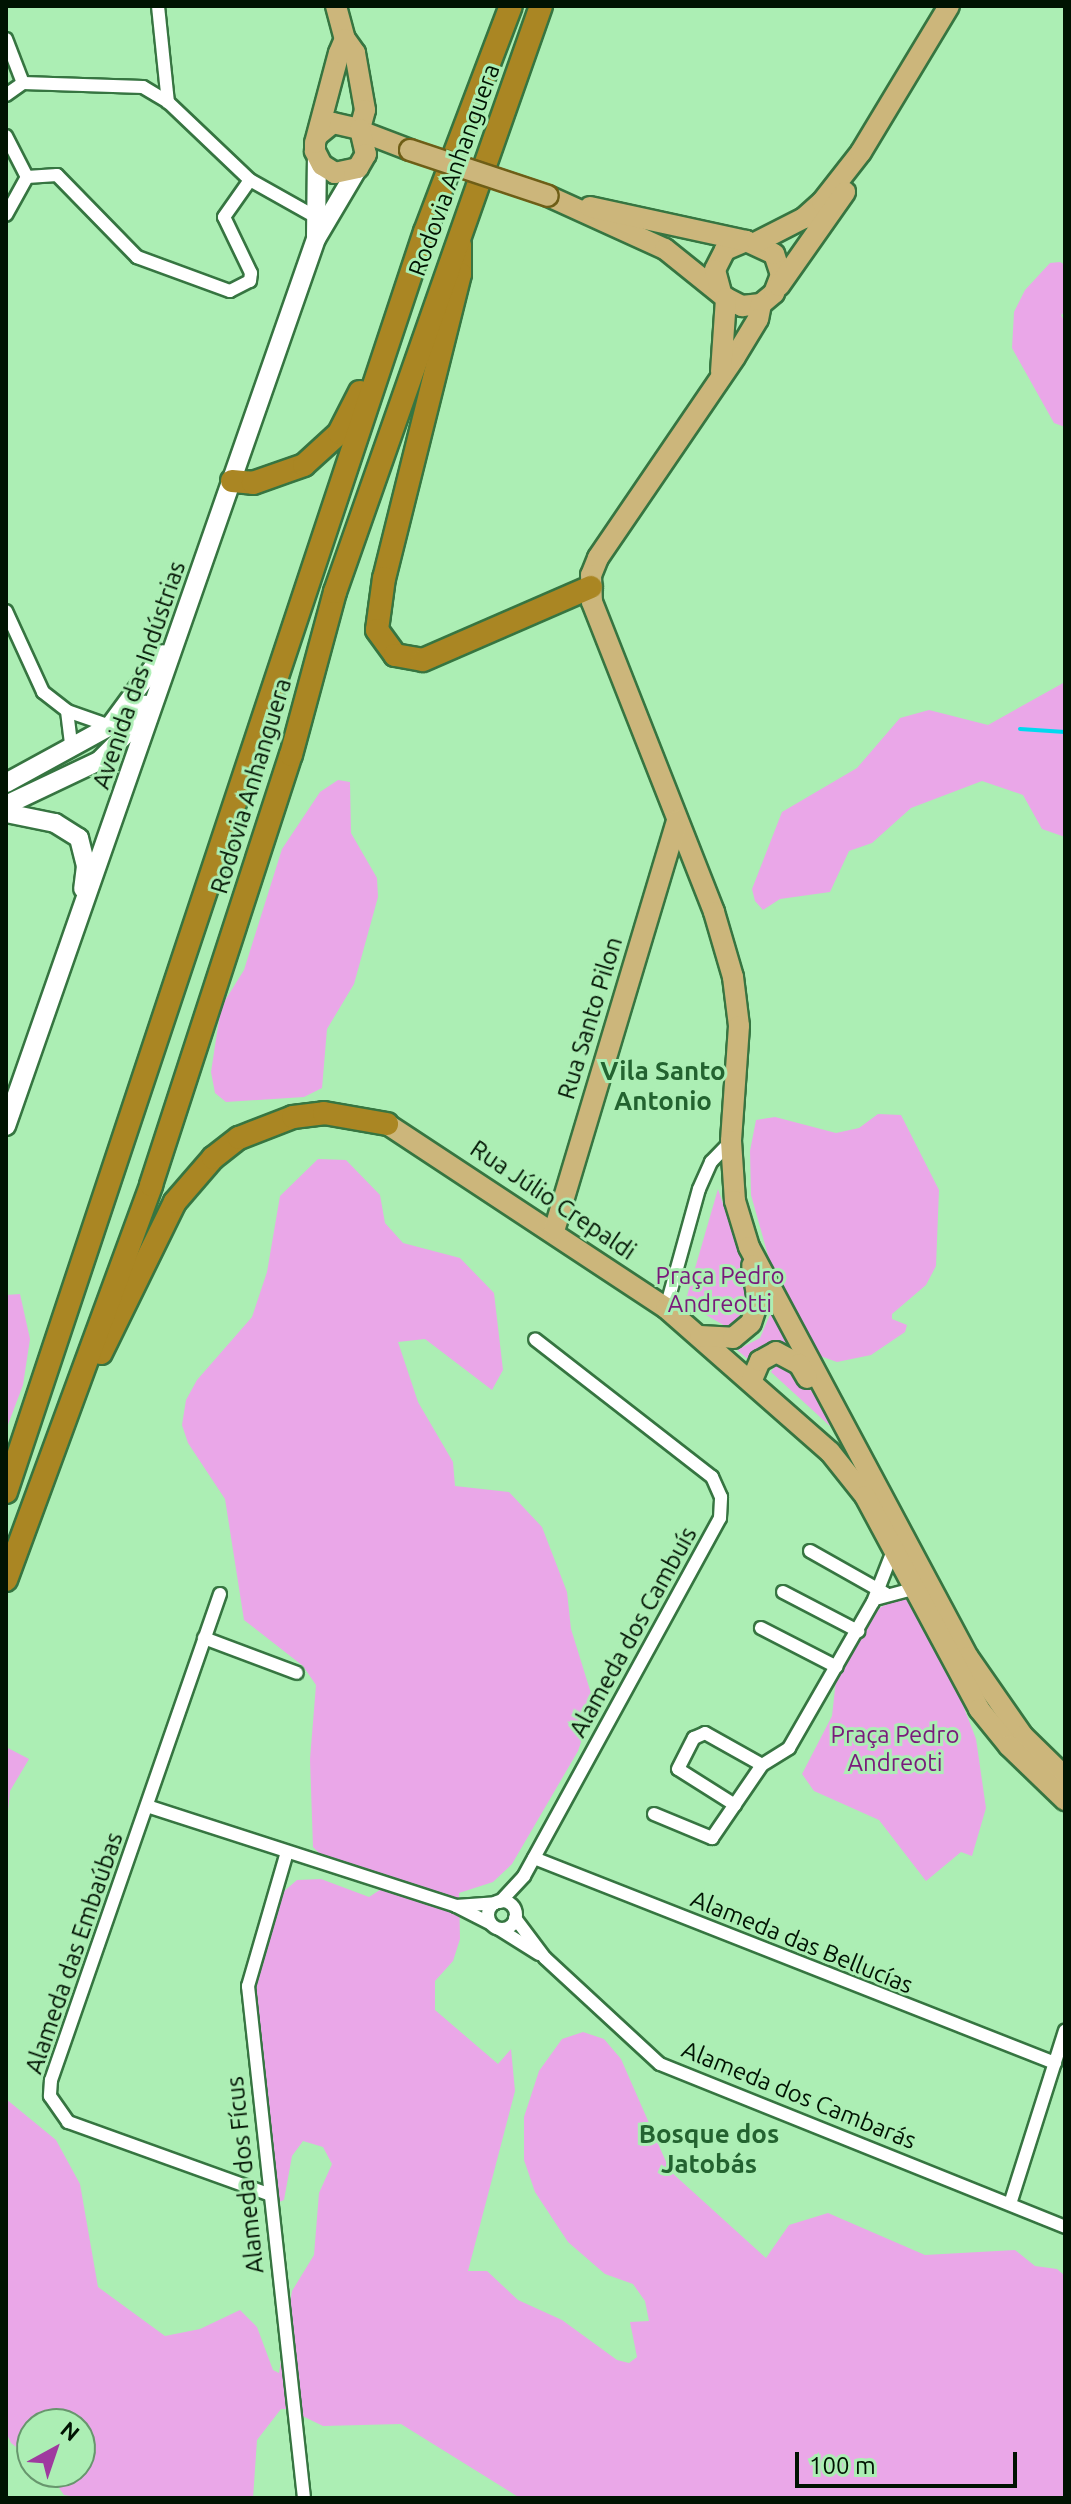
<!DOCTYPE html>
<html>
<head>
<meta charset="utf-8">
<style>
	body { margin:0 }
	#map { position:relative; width:1071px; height:2504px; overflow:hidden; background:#aceeb4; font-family:Ubuntu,sans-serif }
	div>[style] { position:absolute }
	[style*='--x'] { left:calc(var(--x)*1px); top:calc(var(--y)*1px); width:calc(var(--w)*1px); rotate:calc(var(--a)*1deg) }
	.green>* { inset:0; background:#eaa7e8 }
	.stream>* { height:4px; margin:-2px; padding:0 2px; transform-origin:2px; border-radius:2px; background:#00d9ef }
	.roads { filter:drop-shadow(2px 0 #367541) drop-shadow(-2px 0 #367541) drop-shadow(0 2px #367541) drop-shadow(0 -2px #367541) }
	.street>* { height:12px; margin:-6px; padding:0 6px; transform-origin:6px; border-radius:6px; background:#fff }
	.street>.ring { margin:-6px; padding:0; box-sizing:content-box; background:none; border:12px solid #fff; border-radius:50% }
	.secondary>* { height:18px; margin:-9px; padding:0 9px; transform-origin:9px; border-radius:9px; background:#fff }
	.primary>* { height:20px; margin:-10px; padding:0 10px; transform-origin:10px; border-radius:10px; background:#ccb67b }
	.highway>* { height:22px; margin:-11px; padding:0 11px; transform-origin:11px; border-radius:11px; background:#aa8623 }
	.bridges { filter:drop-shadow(2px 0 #6e5e17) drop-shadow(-2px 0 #6e5e17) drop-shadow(0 2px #6e5e17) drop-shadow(0 -2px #6e5e17) }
	.primary-bridge>* { height:20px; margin:-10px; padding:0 10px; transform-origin:10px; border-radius:10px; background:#ccb67b }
	span { translate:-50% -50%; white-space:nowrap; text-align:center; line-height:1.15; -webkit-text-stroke:6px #aceeb4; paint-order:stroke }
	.street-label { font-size:24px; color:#001302 }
	.park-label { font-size:24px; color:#79197a }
	.neighbourhood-label { font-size:26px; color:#236330; font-weight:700 }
	.frame { position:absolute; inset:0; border:8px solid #001302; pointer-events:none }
	.north { position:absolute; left:16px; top:2408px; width:80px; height:80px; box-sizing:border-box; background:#aceeb4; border:2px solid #67966d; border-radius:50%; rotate:40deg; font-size:22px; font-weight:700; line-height:32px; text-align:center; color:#001302 }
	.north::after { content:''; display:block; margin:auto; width:28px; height:36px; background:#9f3a9f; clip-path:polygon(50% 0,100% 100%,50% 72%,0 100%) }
	.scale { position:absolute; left:795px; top:2452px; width:222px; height:36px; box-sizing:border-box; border:4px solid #001302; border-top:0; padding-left:10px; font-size:24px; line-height:28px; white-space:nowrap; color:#001302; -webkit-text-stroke:6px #aceeb4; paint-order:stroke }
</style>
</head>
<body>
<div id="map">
	<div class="green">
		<div style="clip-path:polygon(1060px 262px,1065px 265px,1065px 312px,1061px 315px,1065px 322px,1065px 427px,1054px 423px,1012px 348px,1014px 312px,1025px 290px,1050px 263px)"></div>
		<div style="clip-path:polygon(1065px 682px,1065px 837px,1042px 829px,1023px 795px,982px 781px,911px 808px,872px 843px,849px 851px,830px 892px,780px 899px,763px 910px,755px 901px,752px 889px,782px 812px,857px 768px,900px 718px,929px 710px,988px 725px)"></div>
		<div style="clip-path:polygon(338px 780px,350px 782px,351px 833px,377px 878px,378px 897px,354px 984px,327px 1029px,322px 1088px,304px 1097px,226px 1102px,215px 1093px,211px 1072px,221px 1007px,244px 970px,282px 849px,320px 792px)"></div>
		<div style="clip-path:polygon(878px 1114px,901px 1115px,939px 1190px,936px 1266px,926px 1285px,892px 1314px,892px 1319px,907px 1325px,905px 1332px,871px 1355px,837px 1362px,781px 1342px,769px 1346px,755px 1365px,737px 1350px,760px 1338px,779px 1294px,751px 1195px,750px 1151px,756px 1120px,775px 1117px,836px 1133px,859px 1128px)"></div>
		<div style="clip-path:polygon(318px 1159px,346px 1160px,380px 1195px,385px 1223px,403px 1243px,460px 1258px,494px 1293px,503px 1370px,492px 1390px,425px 1339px,398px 1342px,418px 1402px,453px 1462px,455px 1486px,509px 1492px,542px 1527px,567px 1592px,571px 1629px,594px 1703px,578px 1751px,512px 1864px,493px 1882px,459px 1893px,460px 1939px,453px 1961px,435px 1981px,435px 2010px,498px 2064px,511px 2049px,515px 2091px,468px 2271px,487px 2271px,518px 2300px,562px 2320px,617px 2360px,629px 2363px,637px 2357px,630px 2322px,649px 2321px,645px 2301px,633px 2284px,605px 2274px,568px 2242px,535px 2192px,524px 2160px,524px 2117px,539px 2071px,562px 2039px,583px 2032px,604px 2039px,621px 2059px,670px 2171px,766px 2258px,789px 2225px,828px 2213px,925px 2255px,1015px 2250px,1035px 2266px,1057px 2269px,1065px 2276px,1065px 2498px,520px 2498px,401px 2424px,323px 2426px,288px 2409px,281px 2409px,257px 2440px,253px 2498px,83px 2498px,64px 2495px,48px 2472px,80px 2472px,80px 2424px,32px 2424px,32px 2459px,11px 2443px,6px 2432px,6px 2099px,56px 2140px,80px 2184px,98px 2287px,165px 2336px,200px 2329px,240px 2310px,257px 2327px,273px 2370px,279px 2373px,292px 2291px,314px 2255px,319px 2193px,332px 2164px,323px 2147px,303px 2141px,292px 2156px,284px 2200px,279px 2202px,258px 2110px,251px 1993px,274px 1900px,297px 1880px,321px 1879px,369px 1897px,386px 1886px,324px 1858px,313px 1847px,310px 1759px,316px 1685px,303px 1666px,244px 1620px,225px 1499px,188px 1443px,182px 1425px,186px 1400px,197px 1380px,252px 1317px,267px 1272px,280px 1196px)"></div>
		<div style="clip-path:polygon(718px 1189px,751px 1287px,745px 1319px,727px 1327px,685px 1303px)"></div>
		<div style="clip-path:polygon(20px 1294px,30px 1339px,23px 1385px,6px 1430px,6px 1295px)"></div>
		<div style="clip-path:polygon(781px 1358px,804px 1380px,844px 1439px,771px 1372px)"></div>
		<div style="clip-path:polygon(921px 1596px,976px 1739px,986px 1808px,972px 1856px,961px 1852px,926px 1881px,879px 1820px,814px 1791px,802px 1774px,832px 1716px,837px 1671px,867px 1615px,899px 1597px)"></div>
		<div style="clip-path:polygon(6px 1747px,29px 1759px,10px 1791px,6px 1833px)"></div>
	</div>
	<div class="stream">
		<div style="--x:1020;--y:729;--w:45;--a:3.8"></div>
	</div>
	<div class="roads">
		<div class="street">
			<div style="--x:158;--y:6;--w:97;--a:84.1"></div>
			<div style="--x:6;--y:39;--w:47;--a:68.9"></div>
			<div style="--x:23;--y:83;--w:120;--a:1.9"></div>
			<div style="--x:143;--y:87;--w:29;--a:31"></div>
			<div style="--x:168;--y:102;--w:113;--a:43.6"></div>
			<div style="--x:250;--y:180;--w:76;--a:29.3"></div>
			<div style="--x:6;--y:95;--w:21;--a:-35"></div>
			<div style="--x:6;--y:136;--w:46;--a:62.9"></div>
			<div style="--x:27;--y:177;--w:43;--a:118.9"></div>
			<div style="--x:27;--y:177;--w:30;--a:-4"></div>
			<div style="--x:57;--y:175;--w:115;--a:45.7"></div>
			<div style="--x:137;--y:257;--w:99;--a:20.1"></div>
			<div style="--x:230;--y:291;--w:22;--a:-27"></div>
			<div style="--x:250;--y:281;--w:8;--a:-83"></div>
			<div style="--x:251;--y:273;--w:62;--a:-115.7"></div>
			<div style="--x:224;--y:217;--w:45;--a:-54.9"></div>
			<div style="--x:6;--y:611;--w:89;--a:65.4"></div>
			<div style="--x:43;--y:692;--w:31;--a:38"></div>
			<div style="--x:67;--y:711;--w:46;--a:19.2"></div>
			<div style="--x:67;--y:711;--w:38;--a:83"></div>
			<div style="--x:666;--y:1308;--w:123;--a:-74.5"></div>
			<div style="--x:699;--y:1189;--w:30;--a:-66"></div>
			<div style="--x:711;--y:1162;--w:29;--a:-46"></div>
			<div style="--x:810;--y:1551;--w:87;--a:29.5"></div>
			<div style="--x:783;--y:1592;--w:85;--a:27.5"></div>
			<div style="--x:220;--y:1594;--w:515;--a:109.17"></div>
			<div style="--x:51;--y:2080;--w:16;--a:94"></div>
			<div style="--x:50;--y:2096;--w:32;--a:55"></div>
			<div style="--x:68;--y:2122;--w:213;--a:19.8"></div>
			<div style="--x:879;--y:1598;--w:35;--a:-15"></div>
			<div style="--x:761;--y:1628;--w:85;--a:27.2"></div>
			<div style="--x:204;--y:1638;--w:99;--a:20.6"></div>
			<div style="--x:735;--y:1805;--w:67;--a:-147.7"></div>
			<div style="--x:678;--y:1769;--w:35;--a:-63"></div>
			<div style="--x:694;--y:1738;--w:12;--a:-24"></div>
			<div style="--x:705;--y:1733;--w:65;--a:29.3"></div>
			<div style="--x:762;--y:1765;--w:32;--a:-32"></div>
			<div style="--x:789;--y:1748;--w:168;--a:-60.1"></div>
			<div style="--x:873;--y:1602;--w:55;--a:-68.6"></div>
			<div style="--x:147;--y:1806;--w:325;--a:17.9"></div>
			<div style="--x:456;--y:1906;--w:39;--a:-4"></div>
			<div style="--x:654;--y:1814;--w:63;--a:22.5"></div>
			<div style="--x:712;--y:1838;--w:88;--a:-55.6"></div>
			<div style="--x:287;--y:1852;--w:140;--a:106.2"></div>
			<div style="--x:248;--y:1986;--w:515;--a:83.76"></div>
			<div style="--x:534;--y:1858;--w:560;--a:21.48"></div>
			<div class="ring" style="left:488px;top:1901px;width:16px;height:16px"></div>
			<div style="--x:500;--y:1902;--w:35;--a:-47"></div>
			<div style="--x:524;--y:1876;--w:408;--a:-61.3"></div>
			<div style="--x:720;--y:1518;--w:21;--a:-87"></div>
			<div style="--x:721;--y:1497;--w:22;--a:-114"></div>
			<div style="--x:712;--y:1477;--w:224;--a:-142.1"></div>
			<div style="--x:456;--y:1906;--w:38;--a:27"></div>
			<div style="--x:515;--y:1918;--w:50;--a:53.1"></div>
			<div style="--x:545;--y:1958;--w:156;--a:42.7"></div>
			<div style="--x:660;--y:2064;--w:437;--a:21.9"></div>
			<div style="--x:499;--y:1929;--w:47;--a:32"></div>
			<div style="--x:1010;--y:2204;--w:182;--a:-72.4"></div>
		</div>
		<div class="secondary">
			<div style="--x:316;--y:236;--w:77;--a:-89.3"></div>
			<div style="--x:6;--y:783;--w:119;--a:-28.7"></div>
			<div style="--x:110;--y:726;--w:89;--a:-53.6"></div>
			<div style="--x:6;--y:805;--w:103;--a:-25.3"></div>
			<div style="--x:99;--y:761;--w:45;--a:-45"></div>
			<div style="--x:131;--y:729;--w:28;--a:-60"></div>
			<div style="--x:6;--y:813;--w:50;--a:11.5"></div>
			<div style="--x:55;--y:823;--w:28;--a:32"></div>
			<div style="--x:79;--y:838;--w:29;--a:76"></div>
			<div style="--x:86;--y:866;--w:23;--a:97"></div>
			<div style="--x:6;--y:1126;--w:940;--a:-70.74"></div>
			<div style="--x:316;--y:239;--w:82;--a:-59.4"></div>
		</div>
		<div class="primary">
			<div style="--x:336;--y:6;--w:34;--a:75"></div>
			<div style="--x:345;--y:39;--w:17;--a:54"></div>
			<div style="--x:355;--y:53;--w:58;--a:80"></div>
			<div style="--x:365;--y:110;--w:20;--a:105"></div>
			<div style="--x:363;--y:132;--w:50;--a:21"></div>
			<div style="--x:318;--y:135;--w:19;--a:-39"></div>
			<div style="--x:333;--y:123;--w:28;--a:13"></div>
			<div style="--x:360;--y:129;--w:26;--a:77"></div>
			<div style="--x:366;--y:154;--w:16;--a:120"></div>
			<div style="--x:358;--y:168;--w:24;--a:168"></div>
			<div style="--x:335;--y:173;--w:15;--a:-148"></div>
			<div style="--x:322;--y:165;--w:16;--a:-117"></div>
			<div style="--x:315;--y:151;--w:8;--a:-90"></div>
			<div style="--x:315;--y:143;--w:93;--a:-75.1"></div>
			<div style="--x:339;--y:53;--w:15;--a:-67"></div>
			<div style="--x:548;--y:196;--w:128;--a:24.4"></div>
			<div style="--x:665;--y:249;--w:78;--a:38.8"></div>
			<div style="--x:726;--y:298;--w:18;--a:27"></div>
			<div style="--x:742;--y:306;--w:19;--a:-6"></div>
			<div style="--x:761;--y:304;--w:17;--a:-40"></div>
			<div style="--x:774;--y:293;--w:19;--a:-69"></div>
			<div style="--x:781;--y:275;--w:22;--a:-108"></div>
			<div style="--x:774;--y:254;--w:31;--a:-155"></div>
			<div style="--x:746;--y:241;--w:23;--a:157"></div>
			<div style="--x:725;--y:250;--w:22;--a:117"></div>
			<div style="--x:715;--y:270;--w:23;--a:75"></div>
			<div style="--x:590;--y:207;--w:160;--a:12.3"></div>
			<div style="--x:757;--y:242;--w:53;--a:-27.1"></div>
			<div style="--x:804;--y:218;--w:24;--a:-42"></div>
			<div style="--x:822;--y:202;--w:63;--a:-52"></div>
			<div style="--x:861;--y:152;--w:170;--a:-58.9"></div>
			<div style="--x:779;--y:286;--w:115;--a:-54.9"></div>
			<div style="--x:761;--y:304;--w:15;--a:101"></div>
			<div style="--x:758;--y:319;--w:44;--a:121.2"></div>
			<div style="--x:735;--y:357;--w:243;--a:124.3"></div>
			<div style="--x:598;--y:558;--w:18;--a:112"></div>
			<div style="--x:591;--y:575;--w:27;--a:88"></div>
			<div style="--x:592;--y:602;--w:333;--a:68.5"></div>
			<div style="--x:714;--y:912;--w:68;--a:73.7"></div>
			<div style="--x:733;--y:977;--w:49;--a:83"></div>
			<div style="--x:739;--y:1026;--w:115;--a:94"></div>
			<div style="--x:731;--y:1141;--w:60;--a:86.2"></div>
			<div style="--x:735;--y:1201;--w:48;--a:73.1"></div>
			<div style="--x:749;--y:1247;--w:465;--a:61.9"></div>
			<div style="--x:968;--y:1657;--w:96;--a:55.2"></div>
			<div style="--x:1023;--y:1736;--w:59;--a:44.3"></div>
			<div style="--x:721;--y:372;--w:74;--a:-86.1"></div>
			<div style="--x:387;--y:1124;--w:334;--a:33.4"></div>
			<div style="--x:666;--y:1308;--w:218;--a:41.3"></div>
			<div style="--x:830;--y:1452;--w:56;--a:51.5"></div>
			<div style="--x:865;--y:1496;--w:242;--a:61.8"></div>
			<div style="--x:979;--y:1709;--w:48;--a:51"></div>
			<div style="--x:1009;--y:1746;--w:78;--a:44"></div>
			<div style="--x:554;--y:1231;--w:428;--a:-73.3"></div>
			<div style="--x:700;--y:1336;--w:33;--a:3"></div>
			<div style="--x:733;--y:1338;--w:23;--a:-40"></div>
			<div style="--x:751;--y:1323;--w:22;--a:-72"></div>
			<div style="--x:758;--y:1302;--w:37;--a:-99"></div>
			<div style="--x:751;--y:1382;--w:23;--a:-67"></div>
			<div style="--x:760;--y:1361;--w:18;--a:-29"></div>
			<div style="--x:776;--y:1352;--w:26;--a:28"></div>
			<div style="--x:799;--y:1364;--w:16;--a:60"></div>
		</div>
		<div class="highway">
			<div style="--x:460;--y:245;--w:29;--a:90"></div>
			<div style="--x:460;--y:274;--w:313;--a:104"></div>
			<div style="--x:384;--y:578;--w:52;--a:97.7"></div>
			<div style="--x:377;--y:630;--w:31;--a:54"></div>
			<div style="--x:395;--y:655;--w:28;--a:10"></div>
			<div style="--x:423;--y:660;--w:183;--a:-23.5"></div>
			<div style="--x:232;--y:481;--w:21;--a:5"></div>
			<div style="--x:253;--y:483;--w:54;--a:-19.4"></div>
			<div style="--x:304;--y:465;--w:47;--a:-42.4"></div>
			<div style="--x:339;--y:433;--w:46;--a:-62.9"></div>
			<div style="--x:101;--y:1353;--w:168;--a:-63.9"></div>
			<div style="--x:175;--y:1202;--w:58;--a:-49.2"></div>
			<div style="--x:213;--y:1158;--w:33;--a:-38"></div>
			<div style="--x:239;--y:1138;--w:58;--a:-21.3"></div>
			<div style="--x:293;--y:1117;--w:31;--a:-7"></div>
			<div style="--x:324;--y:1113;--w:64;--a:9.9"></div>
			<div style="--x:6;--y:1492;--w:1328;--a:-71.61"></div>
			<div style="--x:425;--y:232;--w:242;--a:-69.2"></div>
			<div style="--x:6;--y:1580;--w:421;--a:-69.8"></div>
			<div style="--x:151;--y:1185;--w:452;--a:-72"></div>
			<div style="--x:291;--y:755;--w:169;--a:-74.9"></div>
			<div style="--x:335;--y:592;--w:621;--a:-70.63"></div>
		</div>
	</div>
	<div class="bridges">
		<div class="primary-bridge">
			<div style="--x:410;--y:150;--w:145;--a:18.4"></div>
		</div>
	</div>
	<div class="street-label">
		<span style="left:454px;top:170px;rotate:-70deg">Rodovia Anhanguera</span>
		<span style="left:139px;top:675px;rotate:-71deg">Avenida das Indústrias</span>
		<span style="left:251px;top:786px;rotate:-73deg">Rodovia Anhanguera</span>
		<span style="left:590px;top:1018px;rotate:-73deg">Rua Santo Pilon</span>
		<span style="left:553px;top:1200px;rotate:34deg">Rua Júlio Crepaldi</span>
		<span style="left:633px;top:1632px;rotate:-61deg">Alameda dos Cambuís</span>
		<span style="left:802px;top:1942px;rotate:22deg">Alameda das Bellucías</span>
		<span style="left:74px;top:1953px;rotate:-71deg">Alameda das Embaúbas</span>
		<span style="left:799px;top:2095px;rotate:22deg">Alameda dos Cambarás</span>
		<span style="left:245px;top:2175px;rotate:-96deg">Alameda dos Fícus</span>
	</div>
	<div class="park-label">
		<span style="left:720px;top:1290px">Praça Pedro<br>Andreotti</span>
		<span style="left:895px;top:1749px">Praça Pedro<br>Andreoti</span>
	</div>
	<div class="neighbourhood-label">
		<span style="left:663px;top:1086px">Vila Santo<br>Antonio</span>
		<span style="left:709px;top:2149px">Bosque dos<br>Jatobás</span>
	</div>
	<div class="frame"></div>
	<div class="north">N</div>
	<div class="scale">100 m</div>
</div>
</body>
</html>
